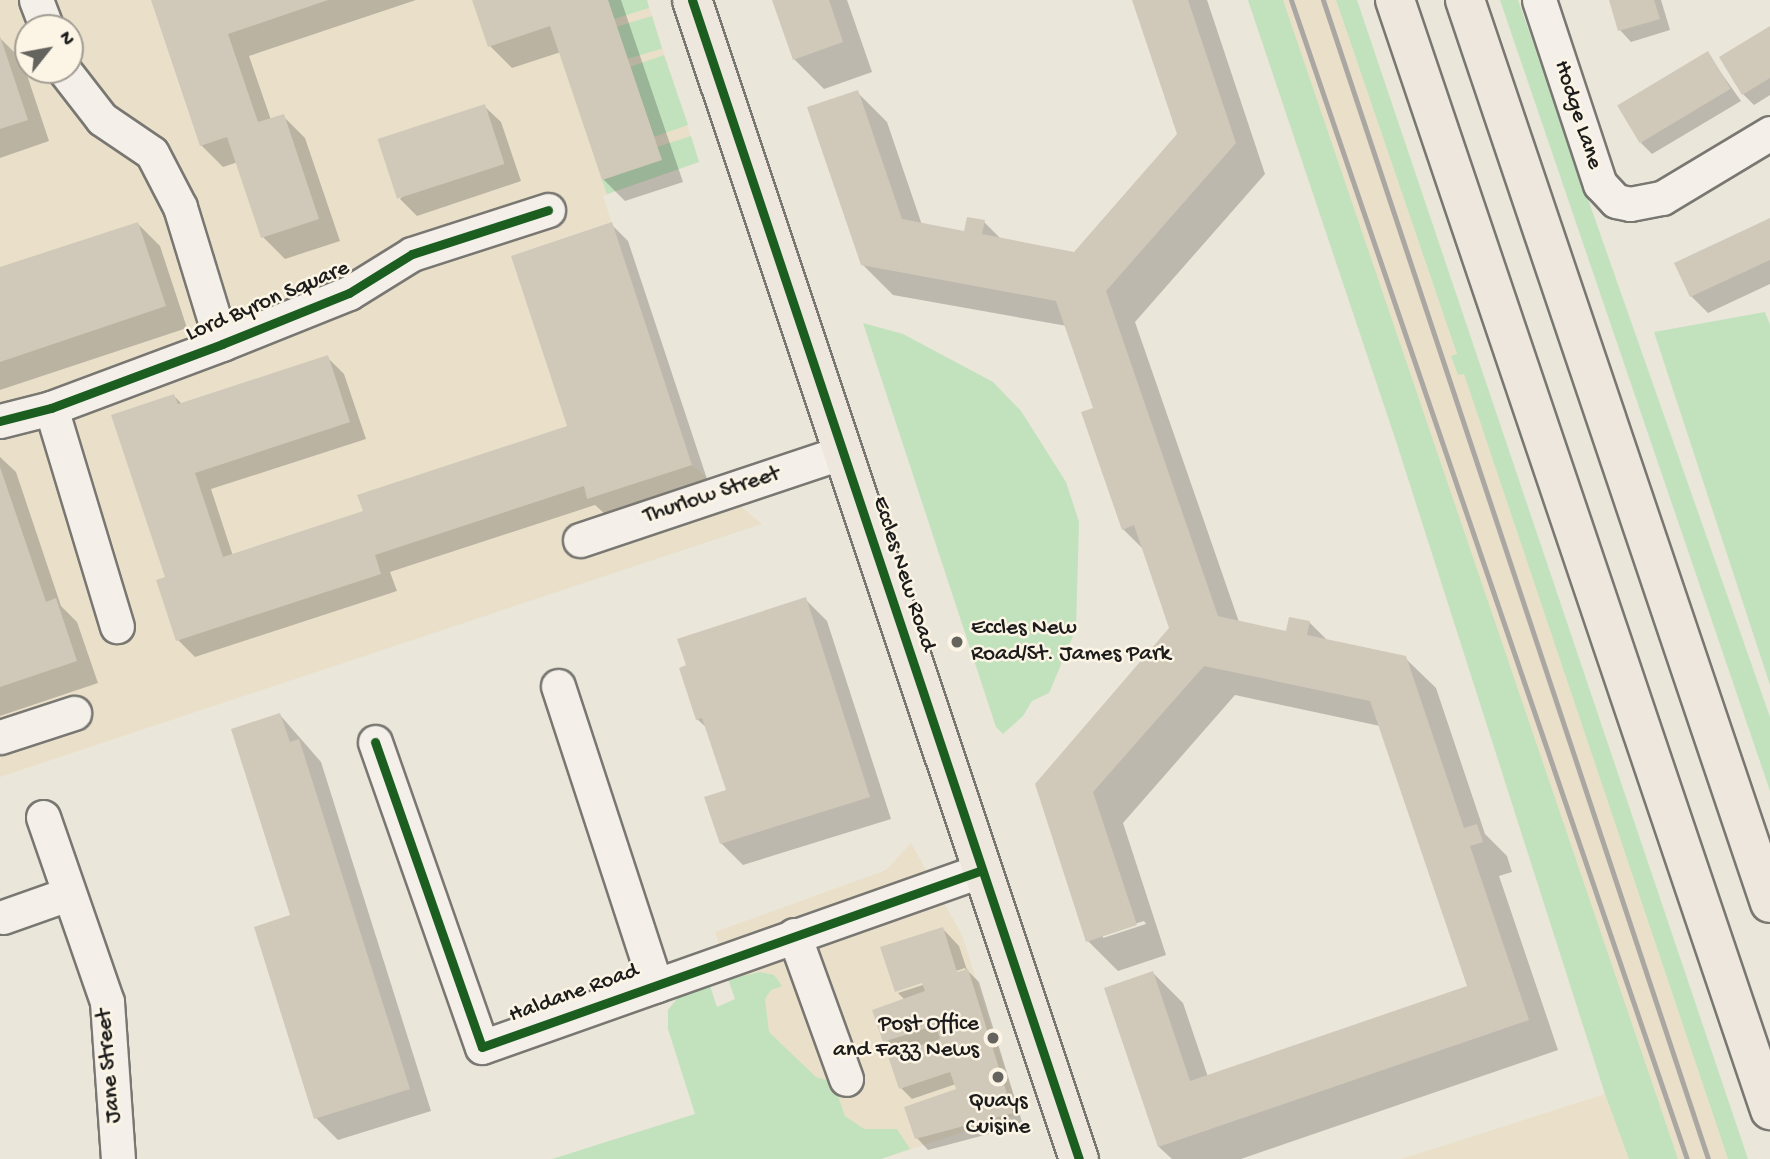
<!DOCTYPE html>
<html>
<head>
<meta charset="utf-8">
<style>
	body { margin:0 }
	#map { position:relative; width:1770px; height:1159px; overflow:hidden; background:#ebe6da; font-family:"Gochi Hand",sans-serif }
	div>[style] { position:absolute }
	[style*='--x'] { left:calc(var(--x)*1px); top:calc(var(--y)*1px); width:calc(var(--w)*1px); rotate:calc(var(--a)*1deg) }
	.built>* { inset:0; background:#eae0ca }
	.green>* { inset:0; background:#c1e2bd; transform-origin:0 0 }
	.shadow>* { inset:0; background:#0003 }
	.building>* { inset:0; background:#d0c9ba; transform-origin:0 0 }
	.roads { filter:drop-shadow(2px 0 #797772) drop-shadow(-2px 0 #797772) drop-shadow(0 2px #797772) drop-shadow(0 -2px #797772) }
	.minor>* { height:33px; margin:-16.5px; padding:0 16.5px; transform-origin:16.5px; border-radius:16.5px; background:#f4f0e9 }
	.primary>* { height:38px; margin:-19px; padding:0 19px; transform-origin:19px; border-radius:19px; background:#ede7dd }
	.motorway>* { height:38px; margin:-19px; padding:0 19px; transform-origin:19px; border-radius:19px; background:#ede7dd }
	.rail>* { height:5px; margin:-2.5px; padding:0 2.5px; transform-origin:2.5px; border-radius:2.5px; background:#aaa7a3 }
	.cycleway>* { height:9px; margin:-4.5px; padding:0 4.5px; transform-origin:4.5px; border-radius:4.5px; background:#1b5e20 }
	.dots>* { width:19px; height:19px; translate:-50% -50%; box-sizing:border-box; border:4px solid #fcf5e5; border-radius:50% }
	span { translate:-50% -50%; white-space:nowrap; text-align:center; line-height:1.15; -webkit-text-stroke:5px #fcf5e5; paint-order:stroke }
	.street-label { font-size:23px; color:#1c1c1c }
	.poi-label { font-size:23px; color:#1c1c1c }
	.left { translate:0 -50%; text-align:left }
	.right { translate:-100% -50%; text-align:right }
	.north { position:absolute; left:14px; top:14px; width:70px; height:70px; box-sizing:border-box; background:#fcf5e5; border:2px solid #a29e95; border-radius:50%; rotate:59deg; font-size:19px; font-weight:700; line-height:28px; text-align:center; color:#1c1c1c }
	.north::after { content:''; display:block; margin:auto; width:24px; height:32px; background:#64635e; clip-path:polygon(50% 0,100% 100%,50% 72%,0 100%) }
</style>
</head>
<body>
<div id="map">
	<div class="built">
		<div style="clip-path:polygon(evenodd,0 0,647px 0,699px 162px,603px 196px,692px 465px,762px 524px,0 777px,0 0,28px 28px,70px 28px,70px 70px,28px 70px,28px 28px)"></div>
		<div style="clip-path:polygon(1248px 0,1336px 0,1457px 354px,1452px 357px,1458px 375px,1464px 373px,1728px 1159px,1401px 1159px,1605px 1094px,1396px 441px)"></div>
		<div style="clip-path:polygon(911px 843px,962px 935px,1019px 1114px,881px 1159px,790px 1159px,715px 932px,886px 870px)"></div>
	</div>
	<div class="green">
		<div style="clip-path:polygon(608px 0,647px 0,649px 8px,614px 19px)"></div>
		<div style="clip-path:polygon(1248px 0,1283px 0,1678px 1159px,1629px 1159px,1605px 1094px,1396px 441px)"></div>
		<div style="clip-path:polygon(1336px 0,1357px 0,1748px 1159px,1728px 1159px,1464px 374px,1458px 375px,1451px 356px,1457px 354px)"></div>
		<div style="clip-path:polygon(1500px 0,1518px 0,1770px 717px,1770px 791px)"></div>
		<div style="left:652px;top:16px;width:34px;height:37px;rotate:73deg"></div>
		<div style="left:664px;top:55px;width:74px;height:36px;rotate:71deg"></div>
		<div style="clip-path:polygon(691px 136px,699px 162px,607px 194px,602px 180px,661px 160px,657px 147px)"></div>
		<div style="clip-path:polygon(1765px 312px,1770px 325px,1770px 685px,1654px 332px)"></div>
		<div style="clip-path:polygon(863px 323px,903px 334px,993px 382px,1021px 411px,1066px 482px,1079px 522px,1076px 629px,1049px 693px,1032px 701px,1023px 716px,1003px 734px,996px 727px)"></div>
		<div style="clip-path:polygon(761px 972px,774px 975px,782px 986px,771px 990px,765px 999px,769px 1032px,816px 1077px,833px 1082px,845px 1116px,864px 1129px,897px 1129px,910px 1149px,881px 1159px,552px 1159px,695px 1114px,668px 1029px,668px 1010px,683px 991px,709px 983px,717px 1007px,735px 999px,728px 979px)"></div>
	</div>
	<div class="shadow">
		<div style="clip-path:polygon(152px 0,416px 0,249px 56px,271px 120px,283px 116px,305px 138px,340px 241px,285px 259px,263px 237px,238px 162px,223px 167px,201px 145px)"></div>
		<div style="clip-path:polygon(474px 0,621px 0,683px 182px,625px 201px,603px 179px,561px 52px,512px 68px,490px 46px)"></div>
		<div style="clip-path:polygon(774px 0,847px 0,872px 72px,824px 89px,794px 59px)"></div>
		<div style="clip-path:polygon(evenodd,1134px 0,1207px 0,1265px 174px,1135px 322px,1239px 622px,1288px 633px,1309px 622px,1329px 642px,1405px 658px,1436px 688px,1485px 834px,1507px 856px,1512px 872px,1499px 876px,1558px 1050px,1241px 1159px,1172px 1159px,1159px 1147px,1153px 973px,1183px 1003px,1208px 1077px,1469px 987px,1380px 726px,1235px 695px,1123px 823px,1166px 955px,1118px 971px,1088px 941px,1037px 784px,1171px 628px,1144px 550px,1123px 529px,1096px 409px,1067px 326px,893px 295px,862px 264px,857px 92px,887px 122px,922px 225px,966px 233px,984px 222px,1002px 240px,1075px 254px,1179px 135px,1134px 0,1144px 921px,1146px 924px,1103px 938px,1103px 934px,1144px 921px)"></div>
		<div style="clip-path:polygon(1611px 0,1661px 0,1670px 30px,1631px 42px,1620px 30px)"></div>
		<div style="clip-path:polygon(1770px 30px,1770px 95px,1754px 105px,1743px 94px)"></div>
		<div style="clip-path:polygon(0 38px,22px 60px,49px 141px,0 158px)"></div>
		<div style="clip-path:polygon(1707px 53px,1741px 101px,1652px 154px,1641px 143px)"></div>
		<div style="clip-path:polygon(484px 106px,501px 122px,521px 181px,417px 216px,400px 199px)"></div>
		<div style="clip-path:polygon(1770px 220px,1770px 284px,1708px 313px,1691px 296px)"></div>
		<div style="clip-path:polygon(138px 224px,160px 246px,187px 328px,0 390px,0 269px)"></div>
		<div style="clip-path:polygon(611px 224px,628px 241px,708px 482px,606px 515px,595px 505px,390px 572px,397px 591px,195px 657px,178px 640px,167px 578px,174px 396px,182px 404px,327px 357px,344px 374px,366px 439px,211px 489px,233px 556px,365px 513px,569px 427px)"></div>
		<div style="clip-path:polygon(0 457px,16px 472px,61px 606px,77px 622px,98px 683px,0 716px)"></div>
		<div style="clip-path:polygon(805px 599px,827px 621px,891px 819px,743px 865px,721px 843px,728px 791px,708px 729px,697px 719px)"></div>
		<div style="clip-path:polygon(280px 715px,321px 762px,431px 1111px,338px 1140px,316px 1118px,292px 916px)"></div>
		<div style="clip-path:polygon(943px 929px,959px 946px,967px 970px,979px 982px,1023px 1125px,928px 1150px,917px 1138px,906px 1108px,958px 1090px,956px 1084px,912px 1099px,901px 1088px,890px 1057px,898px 1055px,885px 1041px,874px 1011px,905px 1000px,898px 993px,966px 971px,965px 968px,896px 991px,882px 948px)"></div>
	</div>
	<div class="building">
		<div style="clip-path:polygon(151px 0,328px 0,228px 34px,258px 122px,284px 114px,319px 219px,261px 238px,227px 137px,200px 146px)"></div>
		<div style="clip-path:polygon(472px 0,608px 0,662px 160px,602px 180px,550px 26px,488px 47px)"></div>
		<div style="clip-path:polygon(772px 0,829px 0,843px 42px,793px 60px)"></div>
		<div style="clip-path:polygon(1132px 0,1188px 0,1236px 143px,1106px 291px,1218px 616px,1286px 631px,1289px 617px,1310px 621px,1307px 635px,1406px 656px,1464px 828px,1477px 824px,1483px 842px,1470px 846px,1529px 1020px,1158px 1147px,1104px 988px,1153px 971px,1190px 1081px,1467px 986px,1370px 701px,1204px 666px,1093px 792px,1137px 925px,1086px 942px,1035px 784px,1169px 628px,1134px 525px,1122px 530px,1081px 412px,1093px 408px,1056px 301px,861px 265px,807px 107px,858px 90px,902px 219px,964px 231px,967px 217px,985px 220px,982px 234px,1074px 252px,1177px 134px)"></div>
		<div style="clip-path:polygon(1609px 0,1654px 0,1660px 19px,1618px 31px)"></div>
		<div style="clip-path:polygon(1770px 26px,1770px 78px,1742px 95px,1719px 57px)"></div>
		<div style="clip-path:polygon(0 36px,28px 120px,0 129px)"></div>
		<div style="left:1708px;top:51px;width:44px;height:106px;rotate:59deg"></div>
		<div style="left:485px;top:104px;width:63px;height:113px;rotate:72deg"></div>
		<div style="clip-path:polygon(1770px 218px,1770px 260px,1690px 297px,1674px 263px)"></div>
		<div style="clip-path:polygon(138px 222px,166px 306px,0 362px,0 267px)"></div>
		<div style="clip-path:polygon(612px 222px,692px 465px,587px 499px,584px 486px,375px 555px,381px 574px,176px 641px,156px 580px,165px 577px,111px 415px,174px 394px,178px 404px,328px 355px,350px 422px,195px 473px,223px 557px,363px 511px,357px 495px,567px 426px,511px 256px)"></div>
		<div style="clip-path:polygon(0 467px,46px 602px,56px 598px,77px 661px,0 687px)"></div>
		<div style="clip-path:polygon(806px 597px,870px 797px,720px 844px,704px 797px,726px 790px,702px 718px,696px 720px,679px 668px,686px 665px,677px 639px)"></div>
		<div style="clip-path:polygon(280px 713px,290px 742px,299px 739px,410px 1089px,314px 1119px,254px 927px,290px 915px,231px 729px)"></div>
		<div style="clip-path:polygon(943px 927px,957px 972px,968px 969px,1013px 1113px,915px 1139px,904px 1107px,956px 1089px,950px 1072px,899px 1089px,888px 1056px,940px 1039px,936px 1025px,883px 1042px,872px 1010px,925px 991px,922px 983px,895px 992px,880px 947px)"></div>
	</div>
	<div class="roads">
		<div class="minor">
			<div style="--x:36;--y:0;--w:30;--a:69"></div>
			<div style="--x:1539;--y:0;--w:194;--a:71.7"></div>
			<div style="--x:1600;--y:184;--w:23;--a:47"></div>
			<div style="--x:1616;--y:201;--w:14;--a:12"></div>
			<div style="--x:1630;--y:204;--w:33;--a:-11"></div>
			<div style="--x:1662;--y:198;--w:126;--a:-31"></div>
			<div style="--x:64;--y:70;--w:62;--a:52.2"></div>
			<div style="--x:102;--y:119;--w:60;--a:34.2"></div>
			<div style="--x:152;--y:153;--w:61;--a:62.6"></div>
			<div style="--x:180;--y:207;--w:143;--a:73"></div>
			<div style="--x:51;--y:408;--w:228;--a:73.2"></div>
			<div style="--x:0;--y:421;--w:53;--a:-14.3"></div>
			<div style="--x:51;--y:408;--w:183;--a:-20.5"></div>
			<div style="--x:222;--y:344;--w:137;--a:-21.9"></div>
			<div style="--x:349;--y:293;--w:74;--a:-31.8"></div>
			<div style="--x:412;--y:254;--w:143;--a:-17.9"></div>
			<div style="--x:580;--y:540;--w:277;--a:-18.5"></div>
			<div style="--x:558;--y:686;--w:315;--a:71.9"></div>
			<div style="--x:0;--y:737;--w:78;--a:-18"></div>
			<div style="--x:375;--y:742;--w:323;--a:70.7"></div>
			<div style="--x:482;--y:1047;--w:530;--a:-19.49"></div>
			<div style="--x:43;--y:817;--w:196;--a:70.9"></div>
			<div style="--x:107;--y:1002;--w:157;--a:86"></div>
			<div style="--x:3;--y:917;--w:69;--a:-19.5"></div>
			<div style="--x:794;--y:935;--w:153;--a:70.1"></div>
		</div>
		<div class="primary">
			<div style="--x:692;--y:0;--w:1222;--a:71.54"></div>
		</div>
		<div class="motorway">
			<div style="--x:1395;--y:0;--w:1172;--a:71.33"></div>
			<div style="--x:1465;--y:0;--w:953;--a:71.34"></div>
		</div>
	</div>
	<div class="rail">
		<div style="--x:1291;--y:0;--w:1225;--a:71.14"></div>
		<div style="--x:1323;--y:0;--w:1221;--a:71.62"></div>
	</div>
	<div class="cycleway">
		<div style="--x:692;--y:0;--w:1222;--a:71.54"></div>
		<div style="--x:0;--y:421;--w:53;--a:-14.3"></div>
		<div style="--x:51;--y:408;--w:183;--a:-20.5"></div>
		<div style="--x:222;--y:344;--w:137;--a:-21.9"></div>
		<div style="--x:349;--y:293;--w:74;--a:-31.8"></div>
		<div style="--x:412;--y:254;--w:143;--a:-17.9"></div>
		<div style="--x:375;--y:742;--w:323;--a:70.7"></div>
		<div style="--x:482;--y:1047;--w:530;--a:-19.49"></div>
	</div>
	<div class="dots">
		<div style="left:957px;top:642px;background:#64635e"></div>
		<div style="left:993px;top:1038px;background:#64635e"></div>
		<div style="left:998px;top:1077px;background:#64635e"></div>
	</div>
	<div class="street-label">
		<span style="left:1577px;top:115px;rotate:72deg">Hodge Lane</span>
		<span style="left:268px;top:302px;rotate:-23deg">Lord Byron Square</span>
		<span style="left:712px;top:496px;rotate:-18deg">Thurlow Street</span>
		<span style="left:903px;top:574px;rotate:72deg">Eccles New Road</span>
		<span style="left:574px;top:994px;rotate:-20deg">Haldane Road</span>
		<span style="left:110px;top:1066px;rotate:-95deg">Jane Street</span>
	</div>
	<div class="poi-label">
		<span class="left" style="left:971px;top:642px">Eccles New<br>Road/St. James Park</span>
		<span class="right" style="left:979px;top:1038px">Post Office<br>and Fazz News</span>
		<span style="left:998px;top:1115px">Quays<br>Cuisine</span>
	</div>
	<div class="north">N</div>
</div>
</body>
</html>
